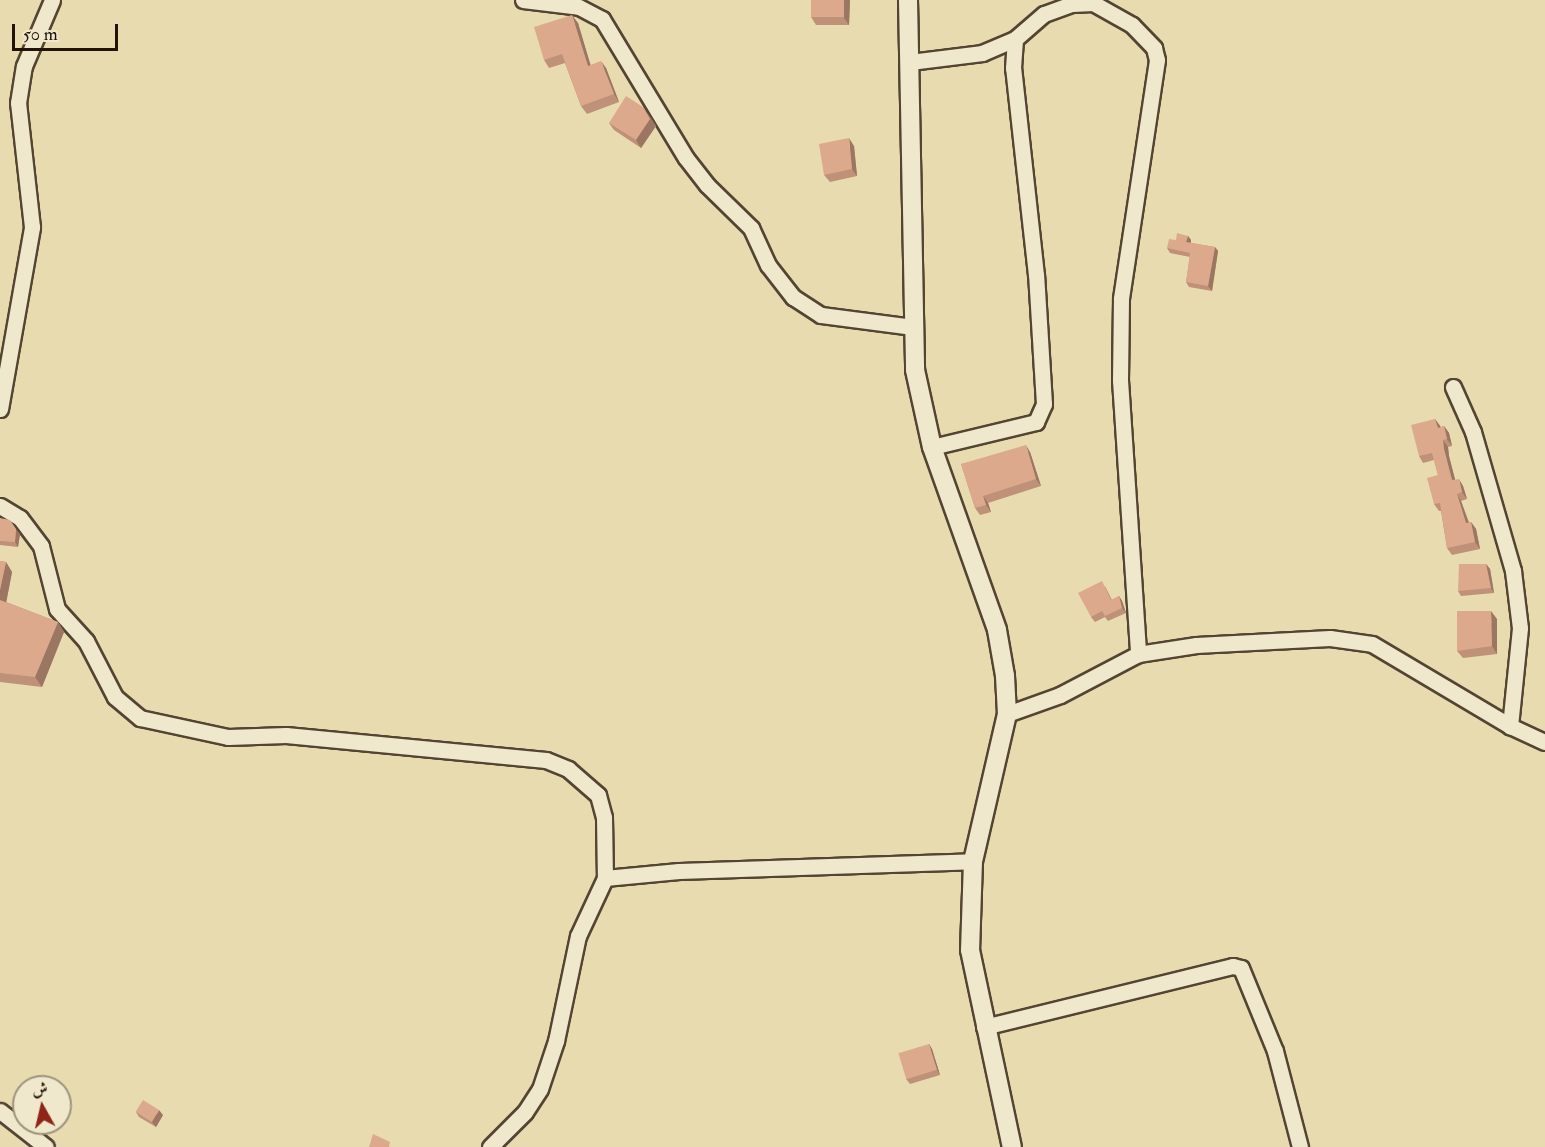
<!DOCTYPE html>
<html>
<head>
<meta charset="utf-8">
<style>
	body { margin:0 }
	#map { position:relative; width:1545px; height:1147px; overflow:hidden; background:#e8dbb0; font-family:"IM FELL Double Pica",Amiri,serif }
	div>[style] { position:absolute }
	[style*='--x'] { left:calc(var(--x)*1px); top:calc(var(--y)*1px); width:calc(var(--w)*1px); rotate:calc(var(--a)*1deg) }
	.roads { filter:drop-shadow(2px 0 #534532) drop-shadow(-2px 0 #534532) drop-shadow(0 2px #534532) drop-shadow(0 -2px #534532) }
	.minor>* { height:15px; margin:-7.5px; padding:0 7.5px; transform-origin:7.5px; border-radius:7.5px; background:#f0e8cc }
	.tertiary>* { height:18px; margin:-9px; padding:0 9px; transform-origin:9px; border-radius:9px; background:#f0e8cc }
	.wall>* { inset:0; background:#be9178 }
	.shaded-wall>* { inset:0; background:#9b7662 }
	.building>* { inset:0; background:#dda98c; transform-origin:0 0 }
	span { translate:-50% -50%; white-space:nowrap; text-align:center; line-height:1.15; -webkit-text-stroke:4.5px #f0e8cc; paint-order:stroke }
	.north { position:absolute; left:12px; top:1075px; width:60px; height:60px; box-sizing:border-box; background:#f0e8cc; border:2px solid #9d937e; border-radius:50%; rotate:352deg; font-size:16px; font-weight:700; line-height:24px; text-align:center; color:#211308 }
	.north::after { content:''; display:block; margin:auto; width:21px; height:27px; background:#8f2418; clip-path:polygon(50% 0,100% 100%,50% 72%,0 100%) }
	.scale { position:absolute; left:12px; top:24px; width:106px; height:27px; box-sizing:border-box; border:3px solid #211308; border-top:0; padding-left:8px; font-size:18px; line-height:21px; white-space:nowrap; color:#211308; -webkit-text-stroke:4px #f0e8cc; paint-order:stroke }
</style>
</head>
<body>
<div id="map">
	<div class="roads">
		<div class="minor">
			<div style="--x:523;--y:0;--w:56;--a:7.1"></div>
			<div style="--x:579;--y:7;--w:26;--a:28"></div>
			<div style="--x:602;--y:19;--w:162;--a:58.9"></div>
			<div style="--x:686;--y:158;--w:34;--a:52"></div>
			<div style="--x:707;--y:185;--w:62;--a:44.3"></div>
			<div style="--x:751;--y:228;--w:41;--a:65.3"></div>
			<div style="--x:768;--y:265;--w:41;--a:52"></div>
			<div style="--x:793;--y:297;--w:33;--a:33"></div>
			<div style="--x:821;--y:315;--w:93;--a:7.4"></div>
			<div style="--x:910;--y:62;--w:73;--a:-7.1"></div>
			<div style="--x:982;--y:53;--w:36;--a:-23"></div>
			<div style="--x:1015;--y:39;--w:38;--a:-41"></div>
			<div style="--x:1044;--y:14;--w:30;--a:-20"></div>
			<div style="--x:1072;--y:4;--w:21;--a:-3"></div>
			<div style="--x:1093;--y:3;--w:45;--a:29.4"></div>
			<div style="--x:1132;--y:25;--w:32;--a:46"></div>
			<div style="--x:1154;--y:48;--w:12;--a:76"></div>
			<div style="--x:1157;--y:60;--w:242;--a:98.6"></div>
			<div style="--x:1121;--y:299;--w:81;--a:90.7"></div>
			<div style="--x:1120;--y:380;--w:275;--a:86.2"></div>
			<div style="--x:1453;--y:387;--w:49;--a:66"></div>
			<div style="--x:1473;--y:432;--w:145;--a:73.9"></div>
			<div style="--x:1513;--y:571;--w:57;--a:83"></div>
			<div style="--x:1520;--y:628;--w:99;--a:95.8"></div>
			<div style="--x:0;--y:409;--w:185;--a:-80"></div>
			<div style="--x:32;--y:227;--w:125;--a:-96.4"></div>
			<div style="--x:18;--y:103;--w:37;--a:-81"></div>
			<div style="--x:24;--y:66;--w:72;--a:-67"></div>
			<div style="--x:932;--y:447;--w:107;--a:-13.5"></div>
			<div style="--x:1036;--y:422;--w:20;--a:-66"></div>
			<div style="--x:1044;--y:404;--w:129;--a:-93.5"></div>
			<div style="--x:1036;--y:275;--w:208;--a:-96.3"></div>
			<div style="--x:1013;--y:68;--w:29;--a:-86"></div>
			<div style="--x:0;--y:506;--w:23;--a:31"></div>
			<div style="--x:20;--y:518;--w:35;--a:53"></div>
			<div style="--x:41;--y:546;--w:65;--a:75.7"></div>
			<div style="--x:57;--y:609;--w:43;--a:47.8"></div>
			<div style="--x:86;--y:641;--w:63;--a:62.6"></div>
			<div style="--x:115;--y:697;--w:33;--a:40"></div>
			<div style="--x:140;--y:718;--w:90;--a:12.2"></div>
			<div style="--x:228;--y:737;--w:58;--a:-2"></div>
			<div style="--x:286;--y:735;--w:261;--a:5.5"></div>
			<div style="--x:546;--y:760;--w:24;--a:22"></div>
			<div style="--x:568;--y:769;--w:40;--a:41"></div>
			<div style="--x:598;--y:795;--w:23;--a:75"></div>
			<div style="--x:604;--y:817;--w:61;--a:89.1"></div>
			<div style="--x:1007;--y:714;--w:56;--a:-19.7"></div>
			<div style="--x:1060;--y:695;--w:88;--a:-27.7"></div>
			<div style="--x:1138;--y:654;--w:59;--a:-8.8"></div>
			<div style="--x:1196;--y:645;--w:134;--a:-3"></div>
			<div style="--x:1330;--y:638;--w:42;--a:8.1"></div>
			<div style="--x:1372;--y:644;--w:161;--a:30.7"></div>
			<div style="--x:1510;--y:726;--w:38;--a:25"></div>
			<div style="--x:984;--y:1027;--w:256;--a:-13.8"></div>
			<div style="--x:1233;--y:966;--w:8;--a:14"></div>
			<div style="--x:1241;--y:968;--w:90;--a:67.7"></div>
			<div style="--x:1275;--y:1051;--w:99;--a:75.4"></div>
			<div style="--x:0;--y:1111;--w:58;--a:38"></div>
			<div style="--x:490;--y:1147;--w:49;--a:-45"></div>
			<div style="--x:525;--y:1112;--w:27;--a:-57"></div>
			<div style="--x:540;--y:1089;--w:51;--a:-71.6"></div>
			<div style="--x:556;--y:1041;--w:107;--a:-78.2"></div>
			<div style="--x:578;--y:936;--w:64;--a:-65"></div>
			<div style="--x:605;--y:878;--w:74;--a:-5.4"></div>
			<div style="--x:679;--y:871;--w:294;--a:-1.9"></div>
		</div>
		<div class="tertiary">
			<div style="--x:908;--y:0;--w:370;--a:88.9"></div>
			<div style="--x:915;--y:370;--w:79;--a:77.6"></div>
			<div style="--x:932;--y:447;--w:194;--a:70.4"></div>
			<div style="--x:997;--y:630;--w:47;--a:80.1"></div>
			<div style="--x:1005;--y:676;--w:38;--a:87"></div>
			<div style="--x:1007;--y:714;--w:151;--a:103"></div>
			<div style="--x:973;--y:861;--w:89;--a:91.9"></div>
			<div style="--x:970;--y:950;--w:201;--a:78"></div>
		</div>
	</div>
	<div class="wall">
		<div style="clip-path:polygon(811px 0,850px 0,849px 25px,816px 25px,811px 17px)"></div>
		<div style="clip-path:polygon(578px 23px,590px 65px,606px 68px,619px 102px,587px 114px,581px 106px,565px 63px,549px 68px,544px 60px)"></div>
		<div style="clip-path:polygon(648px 114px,656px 126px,641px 148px,614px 130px,609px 123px)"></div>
		<div style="clip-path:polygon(854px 146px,857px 176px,830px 182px,824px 175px)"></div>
		<div style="clip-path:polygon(1188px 236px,1191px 240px,1191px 243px,1215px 247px,1218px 251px,1212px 291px,1189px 287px,1186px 282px,1190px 257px,1170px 253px,1167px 248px,1176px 240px)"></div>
		<div style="clip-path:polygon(1435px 419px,1441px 427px,1444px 426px,1449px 433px,1452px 446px,1448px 447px,1449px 456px,1455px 480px,1463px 486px,1467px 499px,1461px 501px,1469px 522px,1471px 522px,1476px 529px,1480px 549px,1452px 555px,1447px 548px,1441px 511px,1439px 511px,1434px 504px,1438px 475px,1434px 460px,1423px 463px,1419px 456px)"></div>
		<div style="clip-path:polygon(1030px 452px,1041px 486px,988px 503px,991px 512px,980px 515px,975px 508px,961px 464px)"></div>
		<div style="clip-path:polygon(0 518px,20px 534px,18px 547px,0 545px)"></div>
		<div style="clip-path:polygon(0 561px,6px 562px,12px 572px,6px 602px,58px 622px,64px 632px,42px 687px,0 682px)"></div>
		<div style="clip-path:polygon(1486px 564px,1490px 569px,1494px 593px,1461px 596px,1458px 591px)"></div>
		<div style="clip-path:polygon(1105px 586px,1112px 600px,1119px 596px,1122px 601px,1126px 613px,1108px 621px,1105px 617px,1095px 622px,1091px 617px)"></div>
		<div style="clip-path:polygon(1497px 619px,1497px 654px,1463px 658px,1457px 651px)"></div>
		<div style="clip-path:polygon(929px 1044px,932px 1049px,940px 1075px,910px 1084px,906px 1079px)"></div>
		<div style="clip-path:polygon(136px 1112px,163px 1115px,156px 1127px,139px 1117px)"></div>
	</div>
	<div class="shaded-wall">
		<div style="clip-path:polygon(844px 0,850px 0,849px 25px,844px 18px)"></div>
		<div style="clip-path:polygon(572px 15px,578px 23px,593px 73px,588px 66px)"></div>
		<div style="clip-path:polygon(601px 61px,606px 68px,619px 102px,614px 94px)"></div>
		<div style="clip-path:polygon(643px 107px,656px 126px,641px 148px,636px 140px)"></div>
		<div style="clip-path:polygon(849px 138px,854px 146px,857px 176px,852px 169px)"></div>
		<div style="clip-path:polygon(1188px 236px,1191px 240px,1190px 247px,1186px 242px)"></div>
		<div style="clip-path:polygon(1215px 247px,1218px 251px,1212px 291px,1208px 286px)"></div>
		<div style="clip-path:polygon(1435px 419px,1440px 426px,1442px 435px,1438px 428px)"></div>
		<div style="clip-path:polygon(1444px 426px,1449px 433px,1452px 446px,1447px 439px)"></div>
		<div style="clip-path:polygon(1443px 440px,1448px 447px,1449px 456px,1457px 487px,1452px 480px,1444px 449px)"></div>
		<div style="clip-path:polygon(1026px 445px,1030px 452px,1041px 486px,1036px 479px)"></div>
		<div style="clip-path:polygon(1459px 479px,1463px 486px,1467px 499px,1462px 492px)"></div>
		<div style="clip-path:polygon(1457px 494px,1461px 501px,1471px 530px,1466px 523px)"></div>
		<div style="clip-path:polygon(983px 496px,988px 503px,991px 512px,986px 505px)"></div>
		<div style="clip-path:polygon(1471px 522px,1476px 529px,1480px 549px,1475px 542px)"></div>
		<div style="clip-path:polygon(16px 529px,20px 534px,18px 547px,15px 542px)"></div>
		<div style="clip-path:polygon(6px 562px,12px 572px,5px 609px,0 602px,0 590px)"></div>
		<div style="clip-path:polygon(1486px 564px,1490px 569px,1494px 593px,1491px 588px)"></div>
		<div style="clip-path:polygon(1119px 596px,1122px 601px,1126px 613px,1122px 608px)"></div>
		<div style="clip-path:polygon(1491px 611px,1497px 619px,1497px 654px,1492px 646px)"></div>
		<div style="clip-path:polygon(58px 622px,64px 632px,42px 687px,35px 677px)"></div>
		<div style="clip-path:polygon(929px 1044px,932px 1049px,940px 1075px,937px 1070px)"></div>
		<div style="clip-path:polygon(159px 1110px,163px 1115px,156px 1127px,152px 1122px)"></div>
	</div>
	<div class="building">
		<div style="left:811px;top:0;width:33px;height:17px"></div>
		<div style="clip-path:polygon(572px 15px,588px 66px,601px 61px,614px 94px,581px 106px,562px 54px,544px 60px,534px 27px)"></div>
		<div style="clip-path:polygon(626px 96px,643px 107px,650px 119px,636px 140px,609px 123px)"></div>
		<div style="clip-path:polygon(849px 138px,852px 169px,824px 175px,819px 144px)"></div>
		<div style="clip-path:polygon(1177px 233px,1188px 236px,1186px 242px,1215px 247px,1208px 286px,1186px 282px,1190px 253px,1167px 248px,1169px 239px,1176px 240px)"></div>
		<div style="clip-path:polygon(1435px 419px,1438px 428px,1444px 426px,1447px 439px,1443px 440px,1444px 449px,1452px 480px,1459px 479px,1462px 492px,1457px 494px,1466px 523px,1471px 522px,1475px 542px,1447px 548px,1440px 503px,1434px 504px,1427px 478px,1438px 475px,1432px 453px,1419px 456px,1411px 425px)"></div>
		<div style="clip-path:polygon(1026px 445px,1036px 479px,983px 496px,986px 505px,975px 508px,961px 464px)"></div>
		<div style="clip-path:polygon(0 518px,10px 520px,16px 529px,15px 542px,0 541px)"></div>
		<div style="clip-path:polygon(0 561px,6px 562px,0 590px)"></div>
		<div style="clip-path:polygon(1459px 564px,1486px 564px,1491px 588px,1458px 591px)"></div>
		<div style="clip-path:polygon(1102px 581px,1111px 600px,1119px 596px,1122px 608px,1105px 616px,1102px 611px,1091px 617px,1078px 593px)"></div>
		<div style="clip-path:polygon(0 600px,58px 622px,35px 677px,0 673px)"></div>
		<div style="clip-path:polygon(1457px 611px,1491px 611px,1492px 646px,1457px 651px)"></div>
		<div style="left:929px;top:1044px;width:27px;height:32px;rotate:73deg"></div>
		<div style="left:143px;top:1100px;width:19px;height:14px;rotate:32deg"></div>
		<div style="clip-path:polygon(373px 1134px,390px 1142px,389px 1147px,369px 1147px)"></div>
	</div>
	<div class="north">ش</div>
	<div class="scale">50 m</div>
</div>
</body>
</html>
